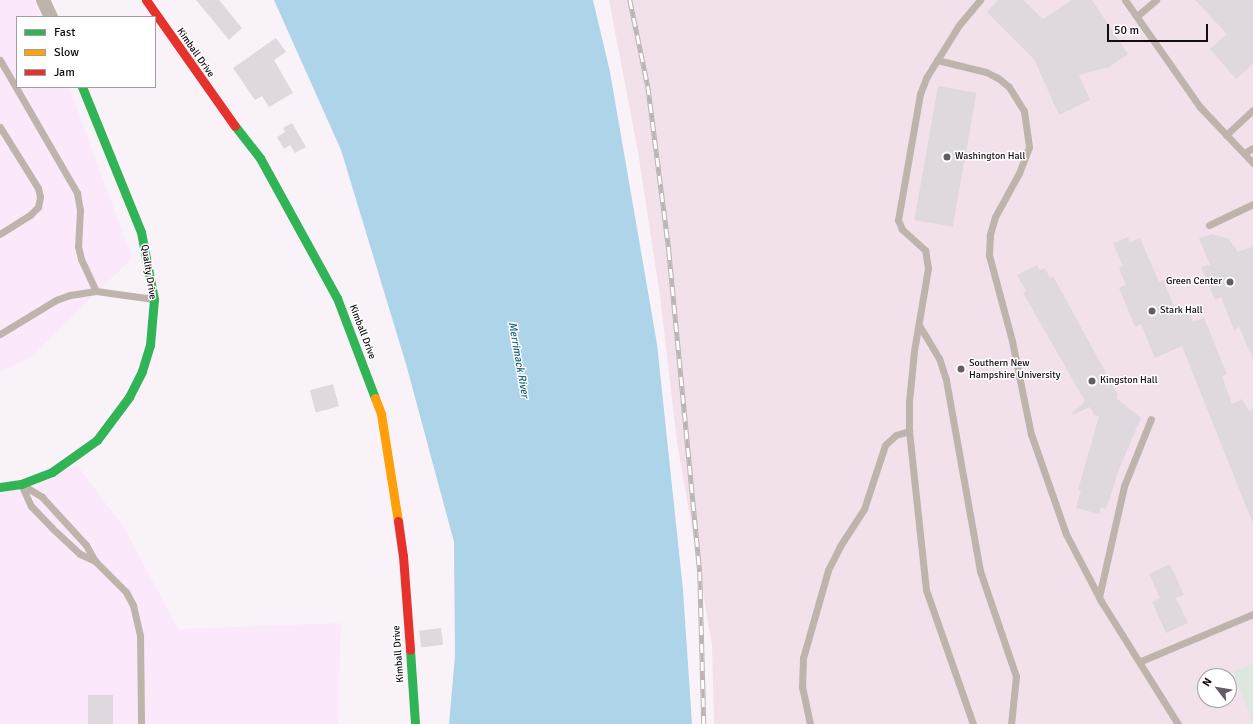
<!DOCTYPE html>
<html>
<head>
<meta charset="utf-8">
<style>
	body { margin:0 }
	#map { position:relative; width:1253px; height:724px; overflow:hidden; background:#faf2f9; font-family:Signika,sans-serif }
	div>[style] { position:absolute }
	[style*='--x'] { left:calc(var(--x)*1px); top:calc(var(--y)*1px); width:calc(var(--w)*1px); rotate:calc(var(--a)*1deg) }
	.built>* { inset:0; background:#fce8fb }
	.education>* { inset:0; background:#f2e1eb }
	.green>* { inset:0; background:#dce8df }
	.water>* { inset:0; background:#add4e8 }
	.building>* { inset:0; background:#dfd8df; transform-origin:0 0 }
	.lane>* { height:7px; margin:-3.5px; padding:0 3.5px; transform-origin:3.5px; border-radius:3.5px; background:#bfb4ab }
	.street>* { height:14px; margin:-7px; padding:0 7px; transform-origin:7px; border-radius:7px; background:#bfb4ab }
	.fast>* { height:9px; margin:-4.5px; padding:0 4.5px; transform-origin:4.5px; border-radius:4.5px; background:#30b455 }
	.slow>* { height:9px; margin:-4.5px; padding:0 4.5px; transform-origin:4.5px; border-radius:4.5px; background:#ff9f0a }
	.jam>* { height:9px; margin:-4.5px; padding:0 4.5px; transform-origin:4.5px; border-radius:4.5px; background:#e5322d }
	.rail>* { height:4.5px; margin-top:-2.25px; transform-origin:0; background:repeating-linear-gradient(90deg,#fff 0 9px,#bcb4b4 0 18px); box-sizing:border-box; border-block:1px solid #bcb4b4 }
	.dots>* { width:11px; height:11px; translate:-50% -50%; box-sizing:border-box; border:2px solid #fff; border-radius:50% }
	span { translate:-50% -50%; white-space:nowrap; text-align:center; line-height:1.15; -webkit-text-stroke:3px #fff; paint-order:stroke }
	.street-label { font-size:10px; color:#130c13 }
	.poi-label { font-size:10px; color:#130c13 }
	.left { translate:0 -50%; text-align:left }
	.right { translate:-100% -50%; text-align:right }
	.water-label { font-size:11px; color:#15607a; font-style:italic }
	.legend { position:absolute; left:16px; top:16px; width:140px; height:72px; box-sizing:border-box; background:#fff; border:1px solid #a19ea1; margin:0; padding:5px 7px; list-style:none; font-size:12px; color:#130c13 }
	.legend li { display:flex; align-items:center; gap:8px; height:20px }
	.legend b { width:20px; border:1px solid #a19ea1 }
	.north { position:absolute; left:1197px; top:668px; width:40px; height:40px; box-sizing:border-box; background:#fff; border:1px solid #a19ea1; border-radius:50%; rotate:301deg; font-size:11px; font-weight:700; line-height:16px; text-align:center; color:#130c13 }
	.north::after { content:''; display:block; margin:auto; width:14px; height:18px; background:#645c64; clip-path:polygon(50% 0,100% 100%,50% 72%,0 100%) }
	.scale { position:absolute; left:1107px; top:24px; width:101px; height:18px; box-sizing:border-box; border:2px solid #130c13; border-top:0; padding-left:5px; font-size:12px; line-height:14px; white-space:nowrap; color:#130c13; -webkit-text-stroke:3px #fff; paint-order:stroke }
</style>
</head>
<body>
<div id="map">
	<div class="built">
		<div style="clip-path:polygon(0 0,35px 0,42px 17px,17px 17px,17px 87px,69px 87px,132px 258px,30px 358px,0 371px)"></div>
		<div style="clip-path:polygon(77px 465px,125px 529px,178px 629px,341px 623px,338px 724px,0 724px,0 494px)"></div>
	</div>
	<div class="education">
		<div style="clip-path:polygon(evenodd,609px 0,1253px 0,1253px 724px,714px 724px,712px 645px,677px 442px,660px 296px,638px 152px,609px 0,1205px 676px,1229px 676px,1229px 700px,1205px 700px,1205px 676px)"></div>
	</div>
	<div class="green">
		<div style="clip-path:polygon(1253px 664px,1253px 723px,1233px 672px)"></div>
	</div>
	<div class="water">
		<div style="clip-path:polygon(274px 0,593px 0,610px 72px,657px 344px,683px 590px,692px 724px,449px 724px,455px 656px,454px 542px,406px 364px,341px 150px)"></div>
	</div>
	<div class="building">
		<div style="clip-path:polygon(196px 0,219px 0,242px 28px,229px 40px)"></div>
		<div style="clip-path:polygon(998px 0,1023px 0,1043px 19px,1072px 0,1092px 0,1128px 54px,1109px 67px,1079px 75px,1090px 100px,1059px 115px,1034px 59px,987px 12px)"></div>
		<div style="clip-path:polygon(1195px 0,1253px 0,1253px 64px,1236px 79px,1210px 49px,1227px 34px)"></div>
		<div style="clip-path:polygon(276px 38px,286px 52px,274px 60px,293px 93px,269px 107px,262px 96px,255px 100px,233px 68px)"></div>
		<div style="left:938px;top:86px;width:39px;height:136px;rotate:10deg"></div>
		<div style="clip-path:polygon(292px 123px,306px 147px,295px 153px,290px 145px,284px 149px,277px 137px,285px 132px,283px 128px)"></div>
		<div style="clip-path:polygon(1212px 234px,1229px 239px,1238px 252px,1253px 246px,1253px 359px,1239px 327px,1234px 330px,1221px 297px,1215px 300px,1201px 267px,1210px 265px,1199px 238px)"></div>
		<div style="clip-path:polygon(1128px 237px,1130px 242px,1140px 238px,1159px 282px,1163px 280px,1177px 313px,1188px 309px,1193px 322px,1204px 318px,1227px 374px,1222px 376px,1232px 404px,1242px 399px,1249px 411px,1253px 409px,1253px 524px,1182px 346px,1155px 358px,1141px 324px,1135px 327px,1119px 288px,1126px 285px,1119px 268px,1123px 266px,1113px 243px)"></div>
		<div style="clip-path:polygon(1037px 265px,1039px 270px,1045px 268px,1050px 278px,1053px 276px,1118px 395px,1116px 398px,1141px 418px,1119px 469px,1110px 498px,1106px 509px,1101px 507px,1099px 514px,1076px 508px,1081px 490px,1078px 490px,1099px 416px,1094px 415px,1090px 407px,1070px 416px,1085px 401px,1023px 293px,1026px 291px,1017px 275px)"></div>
		<div style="left:333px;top:384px;width:23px;height:24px;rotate:75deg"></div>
		<div style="clip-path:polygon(1170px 564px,1184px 595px,1176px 598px,1188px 623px,1166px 633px,1152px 602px,1160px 598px,1149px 574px)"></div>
		<div style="left:441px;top:628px;width:17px;height:22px;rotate:83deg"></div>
		<div style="left:88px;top:695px;width:25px;height:29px"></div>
	</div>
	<div class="lane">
		<div style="--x:1125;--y:0;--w:131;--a:55"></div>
		<div style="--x:1200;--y:107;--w:77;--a:46.6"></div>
		<div style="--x:1137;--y:16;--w:25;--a:-40"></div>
		<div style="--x:0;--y:60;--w:154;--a:59.9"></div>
		<div style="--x:77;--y:193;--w:17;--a:80"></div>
		<div style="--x:80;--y:210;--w:36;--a:93"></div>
		<div style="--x:78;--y:246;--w:13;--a:77"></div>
		<div style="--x:81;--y:259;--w:35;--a:65"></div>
		<div style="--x:937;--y:60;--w:50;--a:13.8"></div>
		<div style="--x:986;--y:72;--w:13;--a:27"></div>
		<div style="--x:998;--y:78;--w:14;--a:39"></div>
		<div style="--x:1009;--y:87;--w:28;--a:58"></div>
		<div style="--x:1024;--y:111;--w:36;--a:82"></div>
		<div style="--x:1029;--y:147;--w:28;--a:111"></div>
		<div style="--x:1019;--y:173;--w:50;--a:118.6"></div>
		<div style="--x:995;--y:217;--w:19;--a:106"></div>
		<div style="--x:990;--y:235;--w:20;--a:93"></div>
		<div style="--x:989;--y:255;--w:89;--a:75"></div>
		<div style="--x:1012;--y:341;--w:95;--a:78.5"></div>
		<div style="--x:1031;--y:434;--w:106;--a:70.7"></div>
		<div style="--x:1066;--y:534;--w:76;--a:62.4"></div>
		<div style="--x:1101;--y:601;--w:145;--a:58"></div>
		<div style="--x:0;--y:127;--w:72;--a:58.1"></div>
		<div style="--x:38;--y:188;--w:9;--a:77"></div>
		<div style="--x:40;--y:197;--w:10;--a:101"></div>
		<div style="--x:38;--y:207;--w:11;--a:135"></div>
		<div style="--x:30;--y:215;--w:36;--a:148"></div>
		<div style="--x:1226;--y:135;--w:37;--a:-43"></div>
		<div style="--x:1244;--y:153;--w:10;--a:-29"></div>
		<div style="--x:1209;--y:225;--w:49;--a:-25.5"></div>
		<div style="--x:919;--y:325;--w:39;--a:59"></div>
		<div style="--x:939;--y:358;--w:23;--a:72"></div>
		<div style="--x:946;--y:380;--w:194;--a:79.9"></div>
		<div style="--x:980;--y:571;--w:111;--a:71.1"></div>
		<div style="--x:1016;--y:676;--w:48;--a:95.9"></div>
		<div style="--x:0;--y:334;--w:66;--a:-31.3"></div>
		<div style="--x:56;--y:300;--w:15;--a:-20"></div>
		<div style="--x:70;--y:295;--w:26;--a:-9"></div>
		<div style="--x:96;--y:291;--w:58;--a:8"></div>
		<div style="--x:21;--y:484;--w:24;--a:66"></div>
		<div style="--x:31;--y:506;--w:30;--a:46"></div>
		<div style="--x:52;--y:528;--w:38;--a:43"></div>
		<div style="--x:80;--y:554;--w:17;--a:25"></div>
		<div style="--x:24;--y:486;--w:21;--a:31"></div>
		<div style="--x:42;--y:497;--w:65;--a:47.5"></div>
		<div style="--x:86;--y:545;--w:18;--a:61"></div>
		<div style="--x:95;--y:561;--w:44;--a:45"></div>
		<div style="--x:126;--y:592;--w:15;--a:62"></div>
		<div style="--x:133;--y:605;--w:32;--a:77"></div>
		<div style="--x:140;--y:636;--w:88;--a:89.3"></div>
		<div style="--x:1099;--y:597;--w:114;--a:-77.3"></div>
		<div style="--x:1124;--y:486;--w:72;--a:-68.1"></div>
		<div style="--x:1141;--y:661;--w:121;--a:-22.8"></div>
		<div style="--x:810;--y:724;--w:38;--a:-102"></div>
		<div style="--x:802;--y:687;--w:29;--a:-88"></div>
		<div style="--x:803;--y:658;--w:91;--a:-74.1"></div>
		<div style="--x:828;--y:570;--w:27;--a:-63"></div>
		<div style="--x:840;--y:546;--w:44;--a:-57"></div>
		<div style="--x:864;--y:509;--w:67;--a:-71.8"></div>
		<div style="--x:885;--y:445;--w:15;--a:-42"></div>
		<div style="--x:896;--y:435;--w:14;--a:-17"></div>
		<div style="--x:973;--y:724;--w:142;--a:-109.3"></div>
		<div style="--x:926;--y:590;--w:160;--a:-96.1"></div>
		<div style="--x:909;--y:431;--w:29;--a:-90"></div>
		<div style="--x:909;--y:402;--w:51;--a:-84.4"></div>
		<div style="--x:914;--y:351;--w:84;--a:-80.4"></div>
		<div style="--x:928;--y:268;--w:18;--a:-99"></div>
		<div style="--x:925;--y:250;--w:31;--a:-138"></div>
		<div style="--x:902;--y:229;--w:10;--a:-114"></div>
		<div style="--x:898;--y:220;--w:128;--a:-80.1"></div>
		<div style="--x:920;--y:94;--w:17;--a:-69"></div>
		<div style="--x:926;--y:78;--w:62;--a:-58.1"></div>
		<div style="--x:959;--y:25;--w:33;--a:-50"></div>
	</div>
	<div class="street">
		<div style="--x:43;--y:0;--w:19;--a:65"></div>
	</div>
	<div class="fast">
		<div style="--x:235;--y:126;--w:41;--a:52"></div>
		<div style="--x:260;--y:158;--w:160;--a:61.2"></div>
		<div style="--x:337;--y:298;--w:107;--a:69.2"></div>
		<div style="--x:0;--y:487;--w:21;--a:-8"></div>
		<div style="--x:21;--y:484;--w:33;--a:-21"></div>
		<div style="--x:52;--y:472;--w:55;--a:-35.4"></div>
		<div style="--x:97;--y:440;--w:54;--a:-53.3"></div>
		<div style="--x:129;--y:397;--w:29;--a:-63"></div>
		<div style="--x:142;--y:371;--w:27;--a:-73"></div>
		<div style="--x:150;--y:345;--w:46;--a:-85"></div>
		<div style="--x:154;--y:299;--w:68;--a:-101"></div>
		<div style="--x:141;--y:232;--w:157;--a:-112.1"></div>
		<div style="--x:410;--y:650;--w:74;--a:86.1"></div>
	</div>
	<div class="slow">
		<div style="--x:375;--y:398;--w:17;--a:69"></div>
		<div style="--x:381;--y:414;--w:108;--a:81"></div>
	</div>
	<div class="jam">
		<div style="--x:146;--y:0;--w:154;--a:54.8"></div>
		<div style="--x:398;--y:521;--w:35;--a:82"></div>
		<div style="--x:403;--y:556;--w:94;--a:85.7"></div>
	</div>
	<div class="rail">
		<div style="--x:630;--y:0;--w:88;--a:78.2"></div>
		<div style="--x:648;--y:86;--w:166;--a:82.7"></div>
		<div style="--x:669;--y:251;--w:322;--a:84.5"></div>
		<div style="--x:700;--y:572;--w:152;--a:88.5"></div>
	</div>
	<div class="dots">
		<div style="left:947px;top:157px;background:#645c64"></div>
		<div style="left:1230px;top:282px;background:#645c64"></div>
		<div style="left:1152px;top:311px;background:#645c64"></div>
		<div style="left:961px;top:369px;background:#645c64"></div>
		<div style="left:1092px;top:381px;background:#645c64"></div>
	</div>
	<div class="street-label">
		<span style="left:195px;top:53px;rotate:55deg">Kimball Drive</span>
		<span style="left:148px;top:272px;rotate:81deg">Quality Drive</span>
		<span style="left:362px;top:332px;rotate:69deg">Kimball Drive</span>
		<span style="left:399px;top:654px;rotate:-94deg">Kimball Drive</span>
	</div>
	<div class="poi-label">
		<span class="left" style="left:955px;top:157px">Washington Hall</span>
		<span class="right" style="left:1222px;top:282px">Green Center</span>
		<span class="left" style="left:1160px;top:311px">Stark Hall</span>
		<span class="left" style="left:969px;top:369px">Southern New<br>Hampshire University</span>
		<span class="left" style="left:1100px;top:381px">Kingston Hall</span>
	</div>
	<div class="water-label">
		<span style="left:518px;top:360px;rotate:80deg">Merrimack River</span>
	</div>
	<ul class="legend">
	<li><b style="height:5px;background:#30b455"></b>Fast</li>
	<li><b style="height:5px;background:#ff9f0a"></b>Slow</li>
	<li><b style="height:5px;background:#e5322d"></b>Jam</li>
	</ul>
	<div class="north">N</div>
	<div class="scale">50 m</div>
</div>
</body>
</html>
